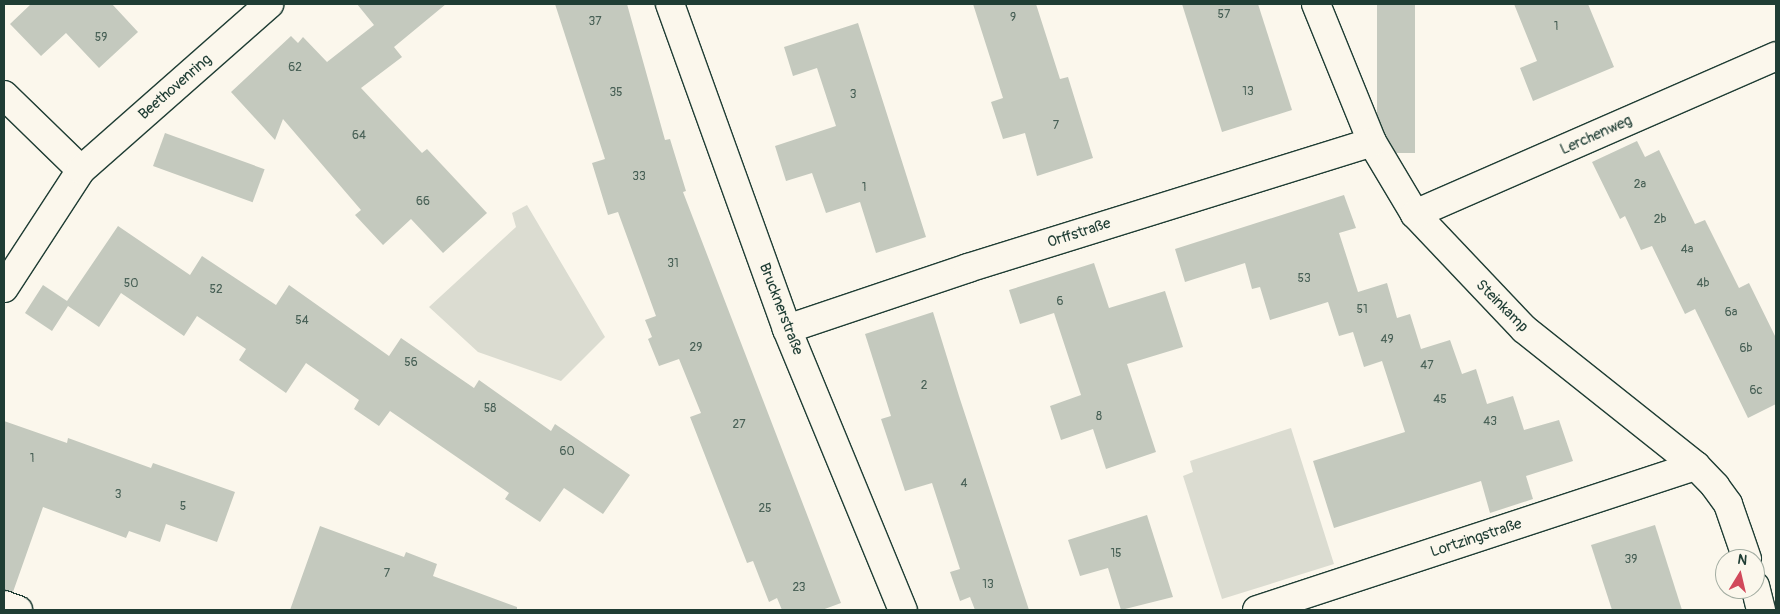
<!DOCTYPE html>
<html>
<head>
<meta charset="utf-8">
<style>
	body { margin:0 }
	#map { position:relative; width:1780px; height:614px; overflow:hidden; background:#fbf7ec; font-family:Pangolin,sans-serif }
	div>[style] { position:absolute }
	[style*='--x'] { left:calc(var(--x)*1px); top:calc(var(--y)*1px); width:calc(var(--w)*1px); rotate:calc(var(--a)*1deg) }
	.green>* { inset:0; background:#dbdcd1 }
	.building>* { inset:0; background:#c4c9be; transform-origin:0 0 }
	.roads { filter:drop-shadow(1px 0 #1f3d34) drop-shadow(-1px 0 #1f3d34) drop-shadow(0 1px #1f3d34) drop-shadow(0 -1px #1f3d34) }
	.minor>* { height:28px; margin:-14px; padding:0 14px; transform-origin:14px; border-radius:14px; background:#fbf7ec }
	span { translate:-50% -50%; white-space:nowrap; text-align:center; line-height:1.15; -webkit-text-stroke:4px #fbf7ec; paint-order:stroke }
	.number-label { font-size:12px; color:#486056 }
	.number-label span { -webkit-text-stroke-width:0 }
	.street-label { font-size:15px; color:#1f3d34 }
	.frame { position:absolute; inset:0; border:5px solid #1f3d34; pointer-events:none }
	.north { position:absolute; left:1715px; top:549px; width:50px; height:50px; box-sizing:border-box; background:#fbf7ec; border:1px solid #a3ada2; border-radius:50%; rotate:9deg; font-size:14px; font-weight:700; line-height:20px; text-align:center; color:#1f3d34 }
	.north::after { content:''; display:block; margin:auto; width:18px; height:22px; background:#d1495b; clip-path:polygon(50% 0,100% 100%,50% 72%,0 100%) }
</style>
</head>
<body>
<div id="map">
	<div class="green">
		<div style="clip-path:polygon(527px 205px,605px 337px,561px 381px,478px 352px,429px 307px,516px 227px,512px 213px)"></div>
		<div style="clip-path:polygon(1291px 428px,1334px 564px,1222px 599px,1183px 476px,1193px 472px,1190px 461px)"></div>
	</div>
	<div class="building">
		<div style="clip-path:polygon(31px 4px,112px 4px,138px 32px,99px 68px,66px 33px,41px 56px,10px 24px)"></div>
		<div style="clip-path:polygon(357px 4px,446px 4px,394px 47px,402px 57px,361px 88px,422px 153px,427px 149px,487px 213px,443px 253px,411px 219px,383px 245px,355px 215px,361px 210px,283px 119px,275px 140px,231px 92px,291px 36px,298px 43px,303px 37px,327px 62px,374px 25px)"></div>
		<div style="clip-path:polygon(555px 4px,627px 4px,665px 140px,670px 139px,686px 191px,683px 192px,841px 603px,822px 610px,782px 610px,777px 598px,769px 602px,753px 561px,747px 563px,690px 417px,701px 413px,679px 359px,659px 366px,648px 339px,652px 337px,645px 320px,656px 316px,618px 212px,608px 215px,592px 163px,605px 159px)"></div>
		<div style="clip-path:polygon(973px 4px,1036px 4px,1060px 79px,1068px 77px,1093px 158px,1037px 176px,1025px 133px,1003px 139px,991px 102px,1003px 98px)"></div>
		<div style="clip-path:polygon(1182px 4px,1258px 4px,1292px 110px,1222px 132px)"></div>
		<div style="left:1377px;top:4px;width:38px;height:149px"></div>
		<div style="clip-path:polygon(1514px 4px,1588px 4px,1614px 67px,1533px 101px,1520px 68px,1537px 61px)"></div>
		<div style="clip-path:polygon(858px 23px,926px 237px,876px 253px,860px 202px,826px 213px,812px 173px,786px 181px,775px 146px,836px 126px,817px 68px,793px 76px,784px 47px)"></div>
		<div style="left:165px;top:133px;width:106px;height:35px;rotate:20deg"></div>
		<div style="clip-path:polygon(1637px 141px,1645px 157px,1659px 150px,1695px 224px,1705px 220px,1739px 288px,1749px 283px,1776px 338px,1776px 404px,1748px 418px,1695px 309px,1685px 314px,1652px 246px,1641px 250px,1625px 216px,1620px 219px,1592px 162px)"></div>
		<div style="clip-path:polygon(1344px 195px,1356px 228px,1339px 233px,1358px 292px,1387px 283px,1397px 318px,1410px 314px,1421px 349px,1450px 340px,1462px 374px,1476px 369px,1487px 404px,1513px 396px,1524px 430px,1559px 420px,1573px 461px,1526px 476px,1533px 499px,1490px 513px,1481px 481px,1334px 528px,1313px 461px,1405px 432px,1382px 361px,1364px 367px,1353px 332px,1339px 336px,1328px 302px,1270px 320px,1260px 287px,1252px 289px,1245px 263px,1185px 282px,1175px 249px)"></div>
		<div style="clip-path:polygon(118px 226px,190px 275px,202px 256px,276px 305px,289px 285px,389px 356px,401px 338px,474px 388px,479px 380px,551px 431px,555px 424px,630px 475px,603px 514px,564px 488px,540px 522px,505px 499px,509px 493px,390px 411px,379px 426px,354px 409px,359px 400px,306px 363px,286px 393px,239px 360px,246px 349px,197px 316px,184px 336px,121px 293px,99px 327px,68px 306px,52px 331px,25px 313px,43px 285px,67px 301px)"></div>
		<div style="clip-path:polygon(1094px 263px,1109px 308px,1165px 291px,1183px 347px,1127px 364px,1156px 452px,1106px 469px,1093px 429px,1061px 440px,1050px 406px,1081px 395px,1054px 313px,1020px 324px,1009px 290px)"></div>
		<div style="clip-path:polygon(933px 312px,959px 396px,1029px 610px,975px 610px,970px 597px,960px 601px,950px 572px,960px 569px,932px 483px,905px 491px,881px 419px,891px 416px,865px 334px)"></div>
		<div style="clip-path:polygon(4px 421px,67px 443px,68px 438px,151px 468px,153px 463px,235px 492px,217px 542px,166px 524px,160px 542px,129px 531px,126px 538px,43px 507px,13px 592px,4px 590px)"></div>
		<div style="clip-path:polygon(1147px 515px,1173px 597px,1121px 610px,1108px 568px,1080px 576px,1068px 540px)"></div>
		<div style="clip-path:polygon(1655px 525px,1682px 610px,1612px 610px,1591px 545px)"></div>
		<div style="clip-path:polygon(320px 526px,404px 557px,406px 552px,437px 564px,433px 576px,517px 607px,517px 610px,290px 610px)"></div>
	</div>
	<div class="roads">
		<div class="minor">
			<div style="--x:670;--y:4;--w:345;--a:70.2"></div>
			<div style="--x:787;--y:329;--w:304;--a:67.6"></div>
			<div style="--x:1316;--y:4;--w:149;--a:67.9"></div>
			<div style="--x:1372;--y:142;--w:84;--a:59.2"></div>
			<div style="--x:1415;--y:214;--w:158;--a:46.5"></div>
			<div style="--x:1524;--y:329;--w:220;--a:38.5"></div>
			<div style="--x:1696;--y:466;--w:28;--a:46"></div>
			<div style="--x:1715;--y:486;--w:22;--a:54"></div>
			<div style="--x:1728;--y:504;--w:58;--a:70.9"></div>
			<div style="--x:4;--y:95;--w:107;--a:44.2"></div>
			<div style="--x:1415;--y:214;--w:394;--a:-23.6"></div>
			<div style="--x:4;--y:288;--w:141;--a:-56.9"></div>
			<div style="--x:81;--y:170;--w:251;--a:-41.4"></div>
			<div style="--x:787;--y:329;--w:191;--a:-18.6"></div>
			<div style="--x:968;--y:268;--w:423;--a:-17.3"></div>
			<div style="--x:1755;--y:586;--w:25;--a:76"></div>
			<div style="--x:4;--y:605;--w:15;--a:20"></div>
			<div style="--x:1257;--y:610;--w:462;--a:-18.2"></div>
		</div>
	</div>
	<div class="number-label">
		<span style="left:1224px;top:15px">57</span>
		<span style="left:1013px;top:18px">9</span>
		<span style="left:595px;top:22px">37</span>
		<span style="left:1556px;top:27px">1</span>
		<span style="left:101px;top:38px">59</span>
		<span style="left:295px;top:68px">62</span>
		<span style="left:1248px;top:92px">13</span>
		<span style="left:616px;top:93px">35</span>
		<span style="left:853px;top:95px">3</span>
		<span style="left:1056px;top:126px">7</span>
		<span style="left:359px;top:136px">64</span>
		<span style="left:639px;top:177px">33</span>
		<span style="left:1640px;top:185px">2a</span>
		<span style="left:864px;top:188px">1</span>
		<span style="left:423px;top:202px">66</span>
		<span style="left:1660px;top:220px">2b</span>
		<span style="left:1687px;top:250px">4a</span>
		<span style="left:673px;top:264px">31</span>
		<span style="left:1304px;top:279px">53</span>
		<span style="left:131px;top:284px">50</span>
		<span style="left:1703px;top:284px">4b</span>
		<span style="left:216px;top:290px">52</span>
		<span style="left:1060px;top:302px">6</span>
		<span style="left:1362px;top:310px">51</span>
		<span style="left:1731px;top:313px">6a</span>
		<span style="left:302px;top:321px">54</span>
		<span style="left:1387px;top:340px">49</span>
		<span style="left:696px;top:348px">29</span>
		<span style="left:1746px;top:349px">6b</span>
		<span style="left:411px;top:363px">56</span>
		<span style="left:1427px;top:366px">47</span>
		<span style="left:924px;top:386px">2</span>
		<span style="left:1756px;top:391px">6c</span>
		<span style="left:1440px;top:400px">45</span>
		<span style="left:490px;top:409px">58</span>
		<span style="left:1099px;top:417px">8</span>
		<span style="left:1490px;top:422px">43</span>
		<span style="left:739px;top:425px">27</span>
		<span style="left:567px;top:452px">60</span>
		<span style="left:32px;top:459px">1</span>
		<span style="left:964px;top:484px">4</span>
		<span style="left:118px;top:495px">3</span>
		<span style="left:183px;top:507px">5</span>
		<span style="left:765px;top:509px">25</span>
		<span style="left:1116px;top:554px">15</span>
		<span style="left:1631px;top:560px">39</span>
		<span style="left:387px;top:574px">7</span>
		<span style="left:988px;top:585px">13</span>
		<span style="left:799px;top:588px">23</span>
	</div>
	<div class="street-label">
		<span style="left:175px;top:87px;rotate:-41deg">Beethovenring</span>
		<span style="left:1596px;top:135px;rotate:-24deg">Lerchenweg</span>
		<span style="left:1079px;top:233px;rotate:-18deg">Orffstraße</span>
		<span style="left:1502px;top:306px;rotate:45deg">Steinkamp</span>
		<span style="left:781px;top:309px;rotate:69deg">Brucknerstraße</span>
		<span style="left:1476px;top:538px;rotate:-18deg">Lortzingstraße</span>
	</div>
	<div class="frame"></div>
	<div class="north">N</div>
</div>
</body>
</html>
